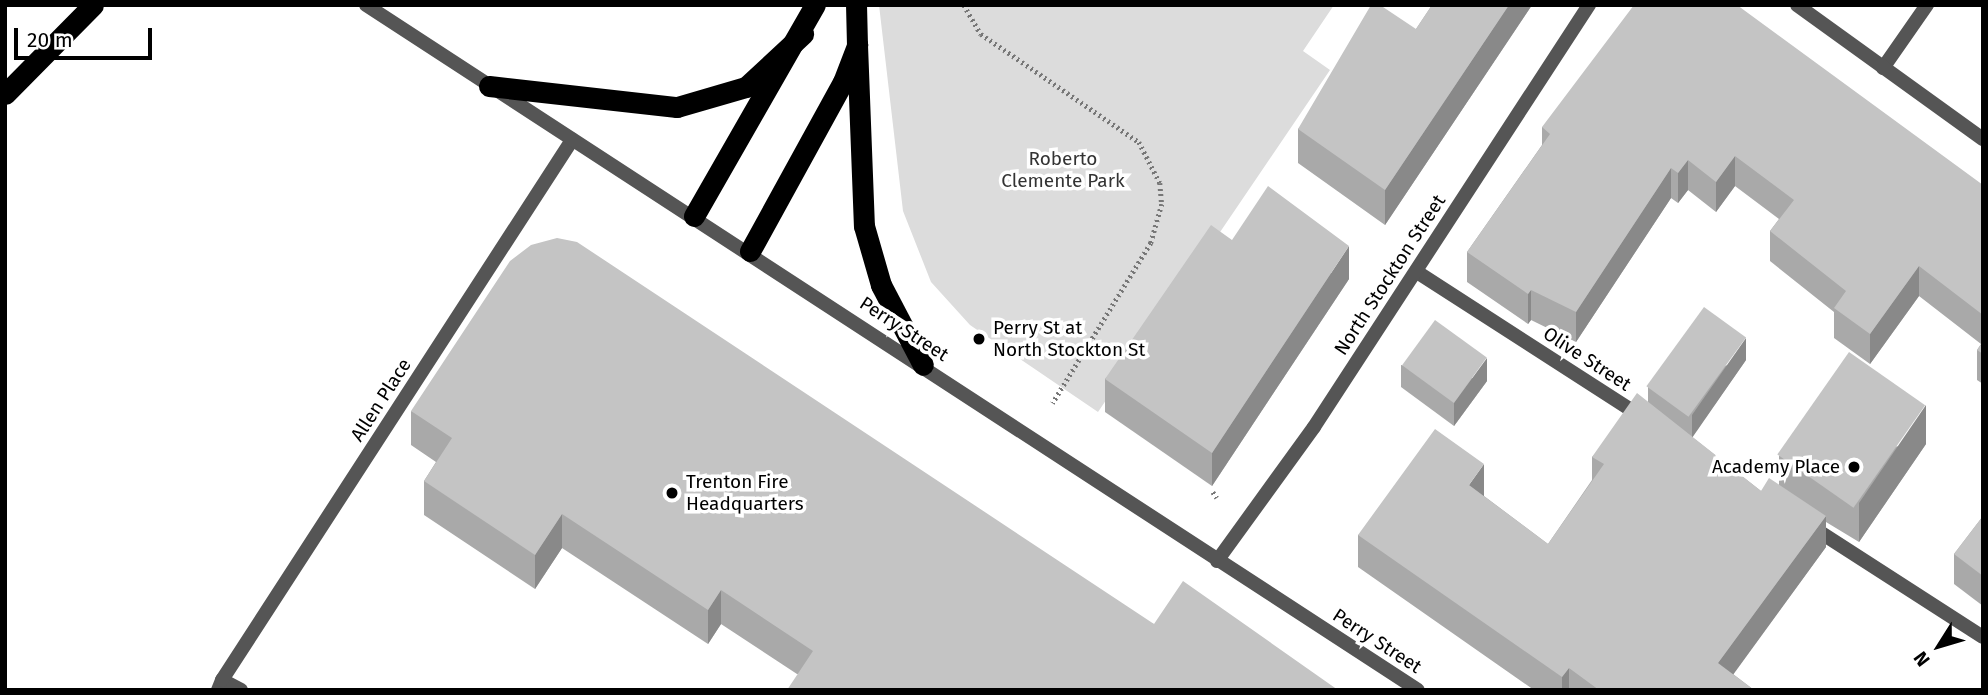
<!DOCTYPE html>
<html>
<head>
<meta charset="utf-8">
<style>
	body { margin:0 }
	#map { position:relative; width:1988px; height:695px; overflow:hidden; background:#fff; font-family:"Fira Sans",sans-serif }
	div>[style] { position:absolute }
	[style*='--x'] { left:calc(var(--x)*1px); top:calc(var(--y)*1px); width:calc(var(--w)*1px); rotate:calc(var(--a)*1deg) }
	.green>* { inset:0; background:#dcdcdc }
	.path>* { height:4.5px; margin-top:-2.25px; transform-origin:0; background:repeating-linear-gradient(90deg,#777 0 2px,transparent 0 5.5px) }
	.service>* { height:14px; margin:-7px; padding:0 7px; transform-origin:7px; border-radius:7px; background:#555 }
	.minor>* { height:14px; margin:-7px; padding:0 7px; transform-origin:7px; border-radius:7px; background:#555 }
	.tertiary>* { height:14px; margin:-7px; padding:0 7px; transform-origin:7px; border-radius:7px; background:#555 }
	.motorway>* { height:21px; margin:-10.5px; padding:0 10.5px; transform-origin:10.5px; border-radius:10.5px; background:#000 }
	.wall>* { inset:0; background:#a9a9a9 }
	.shaded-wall>* { inset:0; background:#898989 }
	.building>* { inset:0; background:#c4c4c4; transform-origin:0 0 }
	.dots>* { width:19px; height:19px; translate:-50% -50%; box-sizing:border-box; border:4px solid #fff; border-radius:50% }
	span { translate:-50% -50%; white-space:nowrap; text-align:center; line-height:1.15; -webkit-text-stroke:7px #fff; paint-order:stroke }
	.park-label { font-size:19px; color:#333 }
	.street-label { font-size:19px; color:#000 }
	.poi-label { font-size:19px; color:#000 }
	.left { translate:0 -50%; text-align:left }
	.right { translate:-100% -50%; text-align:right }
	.frame { position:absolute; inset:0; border:7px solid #000; pointer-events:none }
	.north { position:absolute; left:1904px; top:611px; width:70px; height:70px; -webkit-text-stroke:5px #fff; paint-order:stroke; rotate:233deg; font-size:19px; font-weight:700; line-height:28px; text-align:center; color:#000 }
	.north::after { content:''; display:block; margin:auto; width:24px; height:32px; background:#000; clip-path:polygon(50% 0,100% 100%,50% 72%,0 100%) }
	.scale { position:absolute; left:14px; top:28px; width:138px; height:32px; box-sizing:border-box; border:4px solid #000; border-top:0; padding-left:9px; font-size:21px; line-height:24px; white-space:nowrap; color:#000; -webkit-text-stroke:5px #fff; paint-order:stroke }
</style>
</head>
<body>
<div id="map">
	<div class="green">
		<div style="clip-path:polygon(879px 5px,1334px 5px,1303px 51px,1330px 70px,1098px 412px,970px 325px,931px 282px,903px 211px)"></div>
	</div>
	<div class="path">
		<div style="--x:964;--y:5;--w:34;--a:60"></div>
		<div style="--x:981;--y:34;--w:191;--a:34.4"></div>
		<div style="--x:1139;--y:142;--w:46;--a:62.9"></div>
		<div style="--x:1160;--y:183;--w:21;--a:85"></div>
		<div style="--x:1162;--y:204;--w:41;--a:105.8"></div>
		<div style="--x:1151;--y:243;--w:188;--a:121.5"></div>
		<div style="--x:1213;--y:492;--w:7;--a:56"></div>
	</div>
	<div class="service">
		<div style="--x:1883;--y:68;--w:77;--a:-55.1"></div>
		<div style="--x:218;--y:690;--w:11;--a:-68"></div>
	</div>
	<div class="minor">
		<div style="--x:1797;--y:5;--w:229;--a:35.8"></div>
		<div style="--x:1417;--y:272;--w:268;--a:32.8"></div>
		<div style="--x:1812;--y:527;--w:203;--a:32.8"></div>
		<div style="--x:1217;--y:561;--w:165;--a:-54.1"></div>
		<div style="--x:1314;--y:427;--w:504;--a:-56.91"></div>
		<div style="--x:241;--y:690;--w:21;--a:-152"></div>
		<div style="--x:222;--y:680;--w:644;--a:-57.05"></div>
	</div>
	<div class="tertiary">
		<div style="--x:366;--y:5;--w:1255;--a:33.07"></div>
	</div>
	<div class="motorway">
		<div style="--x:857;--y:45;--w:181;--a:87.8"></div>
		<div style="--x:864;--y:226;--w:61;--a:73.9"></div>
		<div style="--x:881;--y:285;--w:90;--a:62.3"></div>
		<div style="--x:489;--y:86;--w:189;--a:6.4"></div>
		<div style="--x:677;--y:107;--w:72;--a:-16.2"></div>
		<div style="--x:746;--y:87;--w:78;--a:-42.9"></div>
		<div style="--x:5;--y:94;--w:125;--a:-45.3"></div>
		<div style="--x:694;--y:216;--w:243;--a:-60.2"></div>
		<div style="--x:750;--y:251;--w:193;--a:-61.2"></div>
		<div style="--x:843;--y:82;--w:40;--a:-69"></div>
		<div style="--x:857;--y:45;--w:40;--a:-91.4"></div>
	</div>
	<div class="wall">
		<div style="clip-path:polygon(1432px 5px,1532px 5px,1385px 225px,1298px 163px,1298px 129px,1416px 29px)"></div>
		<div style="clip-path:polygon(1542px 127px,1983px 185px,1983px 384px,1977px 380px,1977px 350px,1981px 344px,1919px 296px,1870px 364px,1834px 338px,1834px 312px,1770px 261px,1770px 231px,1779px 219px,1735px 186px,1716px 212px,1688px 190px,1678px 203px,1671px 198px,1576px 342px,1531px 320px,1528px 324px,1467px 282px,1467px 252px,1542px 145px)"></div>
		<div style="clip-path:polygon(1232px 240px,1349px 279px,1212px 486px,1105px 412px,1105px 379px)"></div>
		<div style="clip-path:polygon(1746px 360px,1692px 437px,1761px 491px,1779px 485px,1779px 456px,1926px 444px,1859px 542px,1826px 522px,1826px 547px,1733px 674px,1754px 690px,1534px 690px,1358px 567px,1358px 535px,1484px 496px,1548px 544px,1592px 480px,1592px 457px,1648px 402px,1648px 387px)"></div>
		<div style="clip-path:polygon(1401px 365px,1487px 381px,1454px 426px,1401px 387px)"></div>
		<div style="clip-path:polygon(411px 411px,1154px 624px,1338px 690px,797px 674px,721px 624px,708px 644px,562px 548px,535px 589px,424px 515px,424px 481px,436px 462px,411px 445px)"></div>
		<div style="clip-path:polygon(1983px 516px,1983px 606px,1954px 584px,1954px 554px)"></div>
	</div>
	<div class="shaded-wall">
		<div style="clip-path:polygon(1509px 5px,1532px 5px,1385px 225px,1385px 190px)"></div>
		<div style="clip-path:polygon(1735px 156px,1735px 186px,1716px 212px,1716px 182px)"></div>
		<div style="clip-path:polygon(1688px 160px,1688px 190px,1678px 203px,1678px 173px)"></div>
		<div style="clip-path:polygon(1671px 168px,1671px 198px,1576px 342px,1576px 312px)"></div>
		<div style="clip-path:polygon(1349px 246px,1349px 279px,1212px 486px,1212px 453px)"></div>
		<div style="clip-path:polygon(1919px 266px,1919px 296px,1870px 364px,1870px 334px)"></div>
		<div style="clip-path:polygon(1531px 290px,1531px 320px,1528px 324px,1528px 294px)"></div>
		<div style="clip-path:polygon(1746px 338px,1746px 360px,1692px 438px,1692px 415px)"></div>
		<div style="clip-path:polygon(1487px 358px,1487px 381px,1454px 426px,1454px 403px)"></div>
		<div style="clip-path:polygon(1926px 405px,1926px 444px,1859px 542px,1859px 503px)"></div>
		<div style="clip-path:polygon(1484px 464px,1484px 496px,1469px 517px,1469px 485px)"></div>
		<div style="clip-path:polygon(562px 514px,562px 548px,535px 589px,535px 555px)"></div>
		<div style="clip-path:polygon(1826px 516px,1826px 547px,1722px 690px,1718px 663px)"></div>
		<div style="clip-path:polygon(721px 590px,721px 624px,708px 644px,708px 610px)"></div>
		<div style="clip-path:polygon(1569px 668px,1569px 690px,1562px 690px,1562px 677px)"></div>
	</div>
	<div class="building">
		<div style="clip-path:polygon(1371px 5px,1380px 5px,1416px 29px,1432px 5px,1509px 5px,1385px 190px,1298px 129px)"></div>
		<div style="clip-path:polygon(1634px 5px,1737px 5px,1983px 185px,1983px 315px,1919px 266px,1870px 334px,1834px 308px,1846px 291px,1770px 231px,1794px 200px,1735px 156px,1716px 182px,1688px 160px,1678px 173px,1671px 168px,1576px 312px,1531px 290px,1528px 294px,1467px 252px,1550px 134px,1542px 127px)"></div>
		<div style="clip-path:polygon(1268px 186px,1349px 246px,1212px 453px,1105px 379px,1211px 225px,1232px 240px)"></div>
		<div style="clip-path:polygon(557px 238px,577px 242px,1154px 624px,1183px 581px,1338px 690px,787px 690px,813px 651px,721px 590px,708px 610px,562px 514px,535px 555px,424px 481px,452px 438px,411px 411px,510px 261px,531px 245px)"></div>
		<div style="left:1704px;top:307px;width:52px;height:98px;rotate:36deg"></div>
		<div style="left:1435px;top:320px;width:64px;height:56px;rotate:36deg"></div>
		<div style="clip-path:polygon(1983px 342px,1983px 354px,1977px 350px)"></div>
		<div style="left:1849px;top:352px;width:93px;height:125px;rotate:35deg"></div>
		<div style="clip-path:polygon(1637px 393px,1761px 491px,1769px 478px,1826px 516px,1718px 663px,1754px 690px,1599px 690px,1569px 668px,1562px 677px,1358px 535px,1435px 429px,1484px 464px,1469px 485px,1548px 544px,1604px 464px,1592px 457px)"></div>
		<div style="clip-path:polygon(1983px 516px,1983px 576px,1954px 554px)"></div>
	</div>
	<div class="dots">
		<div style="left:979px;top:339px;background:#000"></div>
		<div style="left:1854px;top:467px;background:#000"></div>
		<div style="left:672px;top:493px;background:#000"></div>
	</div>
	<div class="park-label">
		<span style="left:1063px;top:170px">Roberto<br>Clemente Park</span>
	</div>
	<div class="street-label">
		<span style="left:1390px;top:275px;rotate:-57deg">North Stockton Street</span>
		<span style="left:904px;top:329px;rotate:33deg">Perry Street</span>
		<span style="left:1587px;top:359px;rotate:33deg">Olive Street</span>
		<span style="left:381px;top:400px;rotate:-57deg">Allen Place</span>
		<span style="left:1377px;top:641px;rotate:33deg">Perry Street</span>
	</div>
	<div class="poi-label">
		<span class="left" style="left:993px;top:339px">Perry St at<br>North Stockton St</span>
		<span class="right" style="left:1840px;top:467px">Academy Place</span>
		<span class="left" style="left:686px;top:493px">Trenton Fire<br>Headquarters</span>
	</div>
	<div class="frame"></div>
	<div class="north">N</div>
	<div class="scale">20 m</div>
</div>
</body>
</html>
